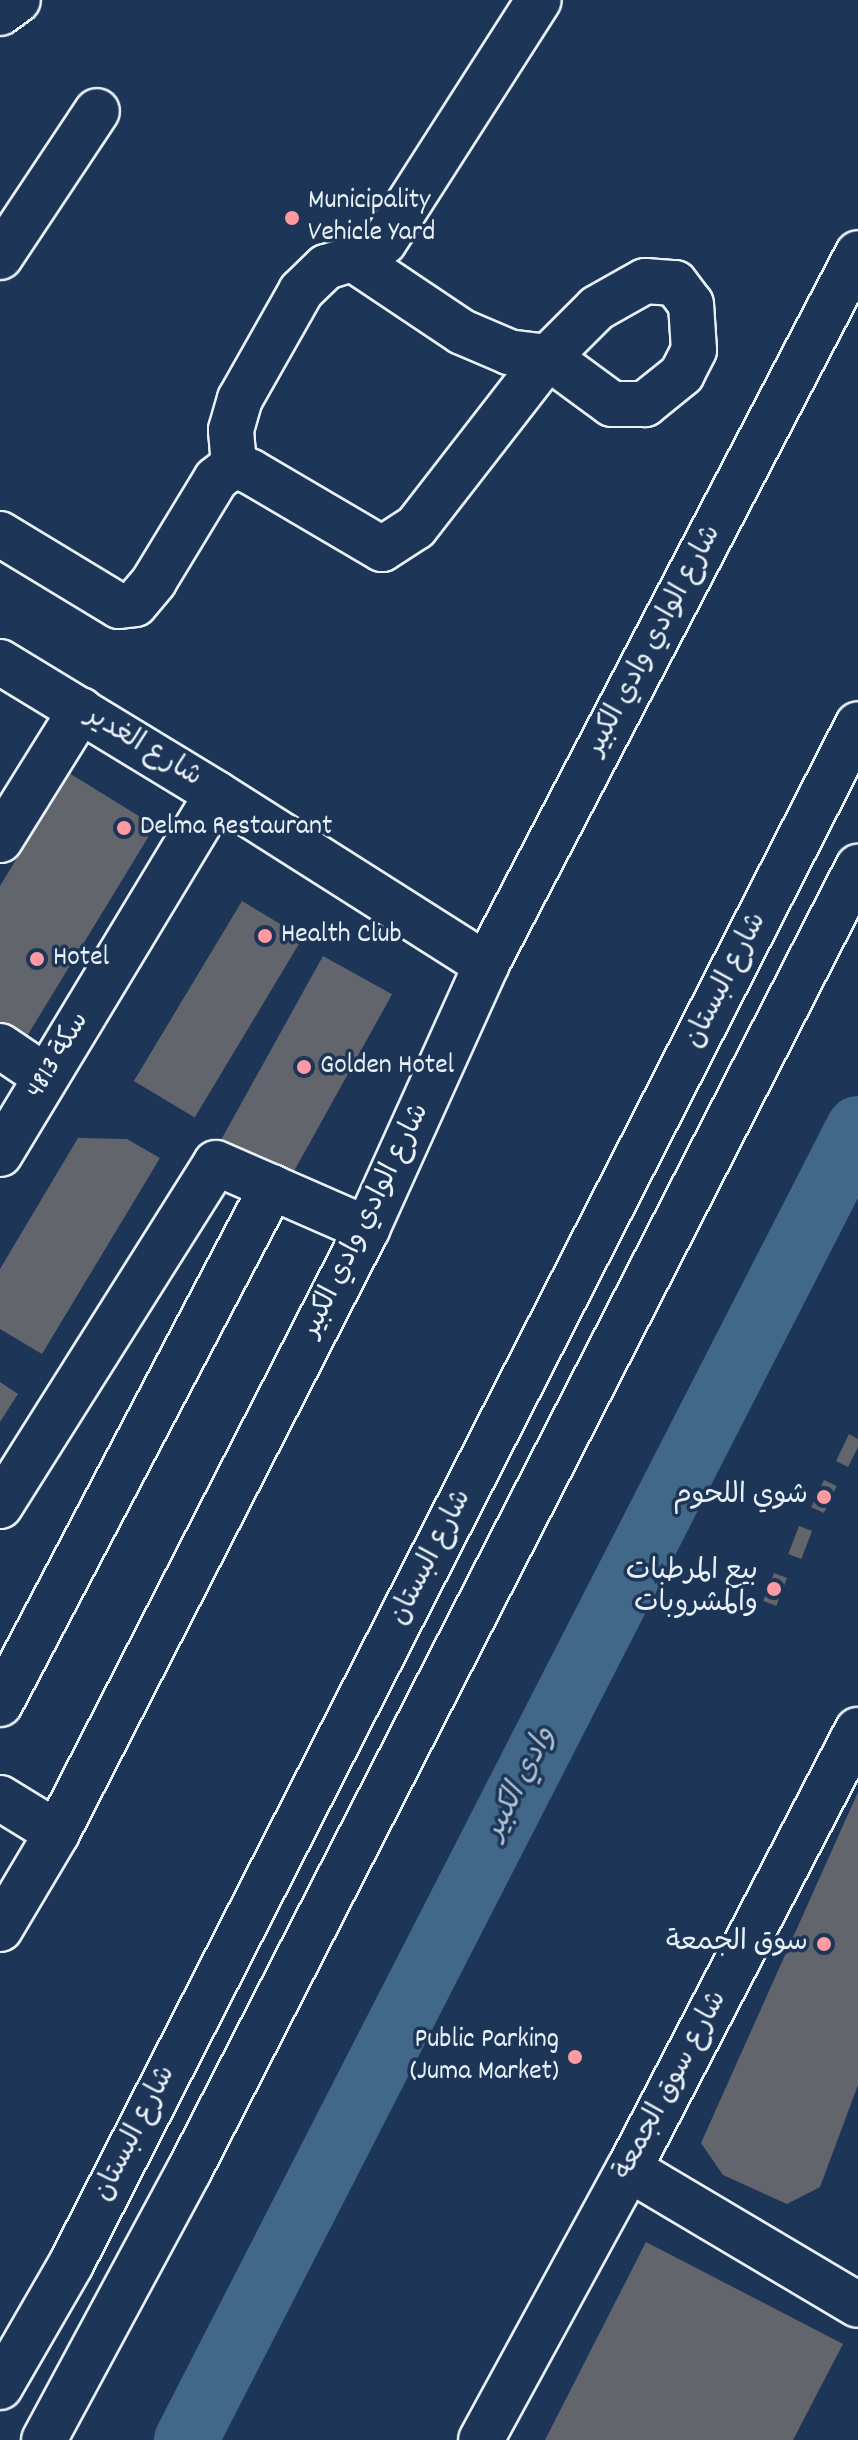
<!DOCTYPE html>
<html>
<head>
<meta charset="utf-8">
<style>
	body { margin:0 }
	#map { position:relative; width:858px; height:2440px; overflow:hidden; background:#1d3557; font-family:Dekko,"Playpen Sans Arabic",sans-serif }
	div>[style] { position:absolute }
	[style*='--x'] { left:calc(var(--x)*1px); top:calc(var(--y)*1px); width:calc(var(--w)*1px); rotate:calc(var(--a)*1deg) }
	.river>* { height:64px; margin:-32px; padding:0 32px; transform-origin:32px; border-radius:32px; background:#416789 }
	.building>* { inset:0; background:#62656c; transform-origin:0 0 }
	.roads { filter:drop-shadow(2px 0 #e8f1f8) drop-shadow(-2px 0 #e8f1f8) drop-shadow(0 2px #e8f1f8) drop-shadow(0 -2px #e8f1f8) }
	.minor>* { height:44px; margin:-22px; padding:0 22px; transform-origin:22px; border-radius:22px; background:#1d3557 }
	.major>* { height:44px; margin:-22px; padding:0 22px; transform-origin:22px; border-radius:22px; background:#1d3557 }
	.dots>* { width:22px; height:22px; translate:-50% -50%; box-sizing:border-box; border:4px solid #1d3557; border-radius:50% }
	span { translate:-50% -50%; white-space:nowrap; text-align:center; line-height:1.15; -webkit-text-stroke:7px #1d3557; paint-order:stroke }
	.poi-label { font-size:28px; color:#e8f1f8 }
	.left { translate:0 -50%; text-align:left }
	.right { translate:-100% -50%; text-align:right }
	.street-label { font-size:28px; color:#e8f1f8 }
	.water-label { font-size:30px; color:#aec1d1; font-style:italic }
</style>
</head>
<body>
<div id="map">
	<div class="river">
		<div style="--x:186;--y:2440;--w:1474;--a:-62.88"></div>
	</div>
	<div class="building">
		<div style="clip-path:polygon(69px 773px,155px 826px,21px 1046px,0 1033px,0 886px)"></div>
		<div style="left:242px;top:901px;width:71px;height:210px;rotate:31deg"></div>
		<div style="left:323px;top:956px;width:79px;height:213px;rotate:29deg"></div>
		<div style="clip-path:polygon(78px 1138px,127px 1139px,160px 1158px,42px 1354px,0 1329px,0 1269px)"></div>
		<div style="clip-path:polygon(0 1382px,18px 1394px,0 1422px)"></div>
		<div style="clip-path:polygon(849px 1434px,858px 1439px,858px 1447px,848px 1467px,836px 1461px)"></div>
		<div style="left:824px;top:1480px;width:14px;height:30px;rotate:25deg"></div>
		<div style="left:799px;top:1526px;width:14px;height:30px;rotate:21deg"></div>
		<div style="left:774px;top:1573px;width:14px;height:30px;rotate:21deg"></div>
		<div style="clip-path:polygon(858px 1792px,858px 2085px,820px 2187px,787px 2204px,723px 2175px,701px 2143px)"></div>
		<div style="clip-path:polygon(646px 2242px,843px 2344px,793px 2440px,545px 2440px)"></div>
	</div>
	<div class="roads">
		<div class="minor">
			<div style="--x:0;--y:13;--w:22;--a:-36"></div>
			<div style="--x:0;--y:257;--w:175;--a:-56.4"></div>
			<div style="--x:234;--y:465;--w:35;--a:-95"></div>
			<div style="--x:231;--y:430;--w:32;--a:-74"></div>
			<div style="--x:240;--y:399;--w:124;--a:-60.5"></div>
			<div style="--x:301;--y:291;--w:35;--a:-44"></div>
			<div style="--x:326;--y:267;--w:28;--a:-17"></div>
			<div style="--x:353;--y:259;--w:35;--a:-29"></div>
			<div style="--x:384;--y:242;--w:287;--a:-57.4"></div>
			<div style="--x:0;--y:534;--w:139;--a:31.2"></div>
			<div style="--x:119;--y:606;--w:16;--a:-7"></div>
			<div style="--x:135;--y:604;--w:30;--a:-50"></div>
			<div style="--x:154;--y:581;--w:119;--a:-58.7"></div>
			<div style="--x:216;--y:479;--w:23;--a:-38"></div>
			<div style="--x:234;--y:465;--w:18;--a:22"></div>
			<div style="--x:251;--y:472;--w:152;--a:30.4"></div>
			<div style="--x:382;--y:549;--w:40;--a:-32.9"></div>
			<div style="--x:416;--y:527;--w:215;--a:-52.2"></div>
			<div style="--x:548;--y:357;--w:69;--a:-45"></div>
			<div style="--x:597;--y:308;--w:55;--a:-29.4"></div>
			<div style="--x:645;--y:281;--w:30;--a:4"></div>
			<div style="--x:675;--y:283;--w:26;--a:53"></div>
			<div style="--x:691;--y:304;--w:46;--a:86.3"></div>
			<div style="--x:694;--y:350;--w:27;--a:117"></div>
			<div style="--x:682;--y:374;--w:48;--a:141"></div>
			<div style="--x:645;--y:404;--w:33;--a:180"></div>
			<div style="--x:612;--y:404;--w:79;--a:-143.7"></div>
			<div style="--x:548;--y:357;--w:39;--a:-173"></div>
			<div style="--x:509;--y:352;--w:51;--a:-156.9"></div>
			<div style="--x:462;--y:332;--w:131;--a:-146.2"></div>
			<div style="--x:0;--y:662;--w:254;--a:31.3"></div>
			<div style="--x:217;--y:794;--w:319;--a:32.4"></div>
			<div style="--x:0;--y:840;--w:153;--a:-58.1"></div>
			<div style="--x:0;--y:1046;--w:55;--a:34"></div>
			<div style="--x:0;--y:1154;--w:420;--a:-58.9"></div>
			<div style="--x:0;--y:1506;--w:405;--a:-57.8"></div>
			<div style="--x:216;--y:1163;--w:165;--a:23.6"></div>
			<div style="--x:0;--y:1704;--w:584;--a:-62.25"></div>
			<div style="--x:0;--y:1798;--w:67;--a:31.6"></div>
			<div style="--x:0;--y:1929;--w:112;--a:-59.3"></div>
			<div style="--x:57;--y:1833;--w:679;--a:-62.83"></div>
			<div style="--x:367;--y:1229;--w:290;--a:-65.7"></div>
			<div style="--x:486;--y:965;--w:803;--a:-62.41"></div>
			<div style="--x:629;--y:2169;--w:266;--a:30.7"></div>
			<div style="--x:481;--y:2440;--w:309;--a:-61.4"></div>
			<div style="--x:629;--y:2169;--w:495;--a:-62.5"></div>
		</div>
		<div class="major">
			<div style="--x:0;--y:2387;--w:142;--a:-60"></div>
			<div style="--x:71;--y:2264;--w:1729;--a:-62.93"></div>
			<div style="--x:44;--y:2440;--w:306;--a:-61.7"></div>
			<div style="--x:189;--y:2171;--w:1466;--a:-62.84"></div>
		</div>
	</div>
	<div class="dots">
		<div style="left:292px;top:218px;background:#ff9aa2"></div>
		<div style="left:124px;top:828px;background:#ff9aa2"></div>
		<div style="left:265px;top:936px;background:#ff9aa2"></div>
		<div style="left:37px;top:959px;background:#ff9aa2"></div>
		<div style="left:304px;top:1067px;background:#ff9aa2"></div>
		<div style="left:824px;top:1497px;background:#ff9aa2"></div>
		<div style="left:774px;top:1589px;background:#ff9aa2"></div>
		<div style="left:824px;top:1944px;background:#ff9aa2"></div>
		<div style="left:575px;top:2057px;background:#ff9aa2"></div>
	</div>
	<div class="poi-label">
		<span class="left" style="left:308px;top:218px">Municipality<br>Vehicle Yard</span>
		<span class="left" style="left:140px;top:828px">Delma Restaurant</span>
		<span class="left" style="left:281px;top:936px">Health Club</span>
		<span class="left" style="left:53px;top:959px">Hotel</span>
		<span class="left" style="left:320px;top:1067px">Golden Hotel</span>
		<span class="right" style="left:808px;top:1497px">شوي اللحوم</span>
		<span class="right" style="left:758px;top:1589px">بيع المرطبات<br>والمشروبات</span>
		<span class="right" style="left:808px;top:1944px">سوق الجمعة</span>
		<span class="right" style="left:559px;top:2057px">Public Parking<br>(Juma Market)</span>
	</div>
	<div class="street-label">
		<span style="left:655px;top:641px;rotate:-62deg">شارع الوادي وادي الكبير</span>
		<span style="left:143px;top:748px;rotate:31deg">شارع الغدير</span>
		<span style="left:727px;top:981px;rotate:-63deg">شارع البستان</span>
		<span style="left:59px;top:1056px;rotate:-59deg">سكة 4813</span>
		<span style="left:367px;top:1221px;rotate:-64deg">شارع الوادي وادي الكبير</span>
		<span style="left:432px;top:1558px;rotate:-63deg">شارع البستان</span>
		<span style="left:672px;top:2086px;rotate:-62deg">شارع سوق الجمعة</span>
		<span style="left:136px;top:2134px;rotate:-63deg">شارع البستان</span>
	</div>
	<div class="water-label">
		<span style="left:522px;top:1784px;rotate:-63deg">وادي الكبير</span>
	</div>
</div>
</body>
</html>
